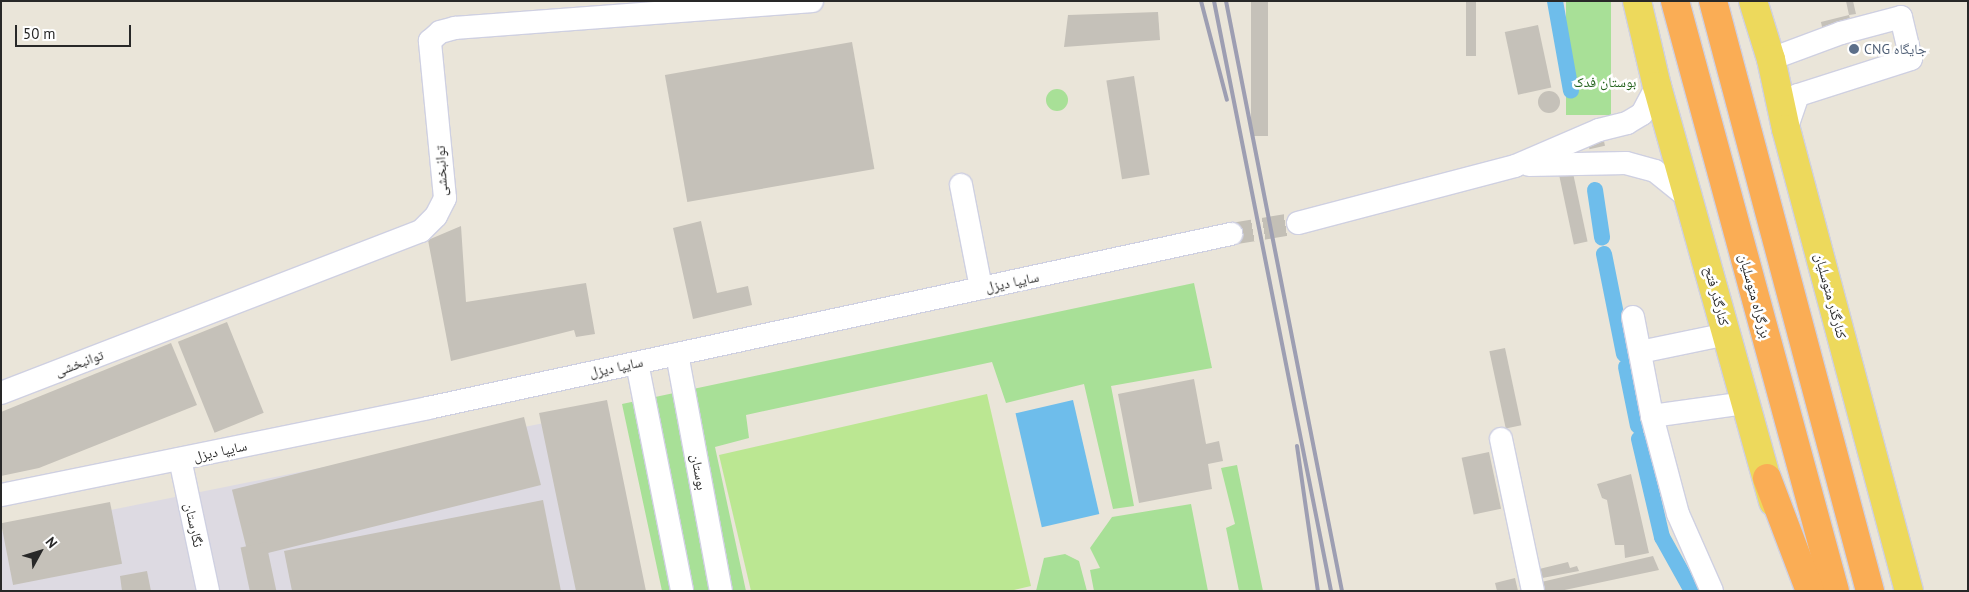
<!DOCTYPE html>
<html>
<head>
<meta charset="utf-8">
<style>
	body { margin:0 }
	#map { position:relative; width:1969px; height:592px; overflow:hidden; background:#eae5d9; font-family:"PT Sans","Noto Naskh Arabic",sans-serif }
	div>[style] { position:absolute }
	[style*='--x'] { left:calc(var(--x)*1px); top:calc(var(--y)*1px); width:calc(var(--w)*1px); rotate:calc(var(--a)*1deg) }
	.industrial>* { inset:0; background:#dddae2 }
	.green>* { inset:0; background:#a8e097; transform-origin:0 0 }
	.round { border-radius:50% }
	.pitch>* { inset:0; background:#bbe792 }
	.water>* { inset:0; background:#6ebdeb; transform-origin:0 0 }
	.canal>* { height:16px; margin:-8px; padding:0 8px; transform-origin:8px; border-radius:8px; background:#6ebdeb }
	.building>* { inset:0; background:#c5c1b9; transform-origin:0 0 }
	.minor-tunnel>* { height:22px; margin-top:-11px; transform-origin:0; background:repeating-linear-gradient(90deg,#c3bfb6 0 22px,transparent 0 33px) }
	.roads { filter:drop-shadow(1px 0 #cfd0e1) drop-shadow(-1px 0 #cfd0e1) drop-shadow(0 1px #cfd0e1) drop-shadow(0 -1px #cfd0e1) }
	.minor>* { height:22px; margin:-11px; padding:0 11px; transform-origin:11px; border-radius:11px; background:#fff }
	.major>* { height:28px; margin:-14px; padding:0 14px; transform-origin:14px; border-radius:14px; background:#edd95c }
	.highway>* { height:28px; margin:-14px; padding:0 14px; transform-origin:14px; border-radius:14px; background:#faad55 }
	.rail>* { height:4px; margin:-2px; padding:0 2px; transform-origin:2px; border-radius:2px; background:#9d9eb2 }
	.dots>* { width:14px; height:14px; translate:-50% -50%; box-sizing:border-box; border:2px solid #fff; border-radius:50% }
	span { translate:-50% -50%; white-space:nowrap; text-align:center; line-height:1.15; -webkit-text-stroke:5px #fff; paint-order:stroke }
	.service-label { font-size:14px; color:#4e5e75 }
	.left { translate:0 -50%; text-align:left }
	.park-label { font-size:14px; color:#22621b }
	.street-label { font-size:14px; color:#282828 }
	.frame { position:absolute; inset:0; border:2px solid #282828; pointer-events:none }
	.north { position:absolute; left:15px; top:527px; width:50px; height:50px; -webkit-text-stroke:4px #fff; paint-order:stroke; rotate:51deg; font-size:14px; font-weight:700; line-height:20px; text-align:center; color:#282828 }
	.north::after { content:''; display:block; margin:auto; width:18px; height:22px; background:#282828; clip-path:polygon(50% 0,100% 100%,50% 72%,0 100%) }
	.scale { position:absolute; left:15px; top:25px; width:116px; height:22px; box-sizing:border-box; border:2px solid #282828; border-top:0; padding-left:6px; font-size:15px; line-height:18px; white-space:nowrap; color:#282828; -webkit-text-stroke:4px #fff; paint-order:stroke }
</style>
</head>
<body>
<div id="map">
	<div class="industrial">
		<div style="clip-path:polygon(609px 410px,639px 591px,1px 591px,1px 532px)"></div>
	</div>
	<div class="green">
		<div style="left:1566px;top:1px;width:45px;height:114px"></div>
		<div class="round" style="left:1046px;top:89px;width:22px;height:22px"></div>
		<div style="clip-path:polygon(1194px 283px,1212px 368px,1111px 386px,1134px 506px,1113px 509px,1084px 384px,1006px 403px,992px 362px,746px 415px,749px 438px,715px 447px,746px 591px,662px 591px,622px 404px)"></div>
		<div style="clip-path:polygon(1237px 465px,1263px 591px,1239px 591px,1226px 528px,1235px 524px,1221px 468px)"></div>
		<div style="clip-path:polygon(1191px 504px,1208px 591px,1094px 591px,1090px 570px,1100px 568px,1090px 548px,1112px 517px)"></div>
		<div style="clip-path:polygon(1065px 554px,1079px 561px,1087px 591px,1036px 591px,1044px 558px)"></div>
	</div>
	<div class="pitch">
		<div style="clip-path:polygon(987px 394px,1031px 586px,1010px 591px,751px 591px,719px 455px)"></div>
	</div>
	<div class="water">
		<div style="left:1073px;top:400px;width:117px;height:59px;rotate:77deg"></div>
	</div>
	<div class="canal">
		<div style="--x:1555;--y:1;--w:91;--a:79.9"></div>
		<div style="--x:1595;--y:190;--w:48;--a:81.5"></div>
		<div style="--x:1604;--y:254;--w:102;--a:78.7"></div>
		<div style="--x:1626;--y:367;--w:60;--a:78.5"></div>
		<div style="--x:1639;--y:439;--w:101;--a:76.8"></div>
		<div style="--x:1662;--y:537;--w:62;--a:60.9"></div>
	</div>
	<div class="building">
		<div style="left:1251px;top:1px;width:17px;height:135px"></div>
		<div style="left:1466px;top:1px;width:10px;height:55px"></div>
		<div style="clip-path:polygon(1846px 1px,1853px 1px,1856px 14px,1849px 15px)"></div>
		<div style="clip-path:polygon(1158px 12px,1160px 40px,1064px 47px,1068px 15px)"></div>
		<div style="left:1849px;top:15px;width:12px;height:29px;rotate:76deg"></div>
		<div style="left:1538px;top:25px;width:64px;height:34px;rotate:78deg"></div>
		<div style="left:852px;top:42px;width:129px;height:190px;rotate:80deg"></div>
		<div style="left:1134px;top:76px;width:100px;height:28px;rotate:81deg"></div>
		<div class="round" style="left:1538px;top:91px;width:22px;height:22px"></div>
		<div style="left:1603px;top:137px;width:9px;height:16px;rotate:77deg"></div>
		<div style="left:1573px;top:173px;width:70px;height:14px;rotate:78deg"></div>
		<div style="clip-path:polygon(701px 221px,717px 293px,748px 286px,752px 305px,693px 319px,673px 228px)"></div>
		<div style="clip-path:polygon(461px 226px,466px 302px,586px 283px,595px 334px,576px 337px,574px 330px,451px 361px,428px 240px)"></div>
		<div style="left:227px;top:322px;width:98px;height:53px;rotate:68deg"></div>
		<div style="clip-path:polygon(171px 343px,197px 405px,39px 468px,1px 476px,1px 412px)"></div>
		<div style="left:1505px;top:348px;width:79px;height:16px;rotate:78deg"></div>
		<div style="clip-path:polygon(1194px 379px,1206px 444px,1219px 441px,1223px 461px,1208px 464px,1212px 489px,1139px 503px,1118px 394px)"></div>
		<div style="clip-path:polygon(607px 400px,609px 410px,646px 591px,576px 591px,539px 413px)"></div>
		<div style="left:524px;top:417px;width:70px;height:301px;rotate:76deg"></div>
		<div style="left:1489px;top:452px;width:58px;height:28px;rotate:78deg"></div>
		<div style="clip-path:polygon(1631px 474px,1649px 553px,1625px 558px,1624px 545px,1615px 545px,1607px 500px,1602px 498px,1597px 484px)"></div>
		<div style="clip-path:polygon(543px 500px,561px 591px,292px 591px,284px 551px)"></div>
		<div style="left:110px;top:502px;width:63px;height:111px;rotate:79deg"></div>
		<div style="left:266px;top:542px;width:50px;height:26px;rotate:78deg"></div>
		<div style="clip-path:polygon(1653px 556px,1659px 570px,1560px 591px,1542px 591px,1537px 583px)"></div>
		<div style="clip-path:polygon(1568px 562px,1570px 568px,1577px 566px,1579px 571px,1537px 579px,1535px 570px)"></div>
		<div style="clip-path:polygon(147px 571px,151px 591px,122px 591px,120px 576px)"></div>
		<div style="clip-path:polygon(1515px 578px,1518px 591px,1497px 591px,1495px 583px)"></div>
	</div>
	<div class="minor-tunnel">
		<div style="--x:1231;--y:234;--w:68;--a:-9.3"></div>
	</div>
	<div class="roads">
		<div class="minor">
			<div style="--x:1771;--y:59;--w:75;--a:-20.4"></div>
			<div style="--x:1841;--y:33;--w:62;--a:-14.9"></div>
			<div style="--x:1901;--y:17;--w:43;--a:76.6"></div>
			<div style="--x:1911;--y:59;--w:119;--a:162.3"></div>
			<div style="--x:1798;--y:95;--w:36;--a:109"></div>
			<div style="--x:1529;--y:165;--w:97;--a:-1.2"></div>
			<div style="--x:1626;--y:163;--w:30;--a:15"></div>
			<div style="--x:1655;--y:171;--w:45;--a:38.7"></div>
			<div style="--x:961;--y:185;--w:105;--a:79"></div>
			<div style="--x:1298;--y:223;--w:224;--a:-14.7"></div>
			<div style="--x:1515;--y:166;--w:91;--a:-23.2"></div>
			<div style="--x:1599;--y:130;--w:29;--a:-14"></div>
			<div style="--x:1627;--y:123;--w:17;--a:-31"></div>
			<div style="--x:1642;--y:114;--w:32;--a:-62"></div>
			<div style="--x:1633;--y:317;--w:101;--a:79.1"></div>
			<div style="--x:1640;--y:352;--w:89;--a:-11.7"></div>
			<div style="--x:677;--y:354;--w:241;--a:79.5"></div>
			<div style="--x:637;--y:363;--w:232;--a:78.8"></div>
			<div style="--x:1;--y:393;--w:450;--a:-21.1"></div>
			<div style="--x:421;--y:231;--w:21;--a:-45"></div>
			<div style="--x:436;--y:216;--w:20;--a:-63"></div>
			<div style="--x:445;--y:198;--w:158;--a:-95.5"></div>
			<div style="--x:430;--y:41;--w:13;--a:-42"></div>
			<div style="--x:440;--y:32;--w:16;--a:-15"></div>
			<div style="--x:455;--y:28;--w:358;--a:-4.3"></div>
			<div style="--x:1501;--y:439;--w:155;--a:78.1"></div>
			<div style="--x:180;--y:459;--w:135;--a:78"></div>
			<div style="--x:1;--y:495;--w:436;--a:-11.5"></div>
			<div style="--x:428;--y:408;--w:822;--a:-12.23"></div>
			<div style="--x:1712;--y:591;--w:84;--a:-113.8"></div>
			<div style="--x:1678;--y:514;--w:101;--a:-104.9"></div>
			<div style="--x:1652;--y:416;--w:95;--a:-7.9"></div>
		</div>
		<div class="major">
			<div style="--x:1637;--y:1;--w:87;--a:76.8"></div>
			<div style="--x:1657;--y:86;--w:432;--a:74.4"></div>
			<div style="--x:1753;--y:1;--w:61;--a:72.8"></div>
			<div style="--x:1771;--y:59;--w:72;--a:77.9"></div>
			<div style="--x:1786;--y:129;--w:478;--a:75.1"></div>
		</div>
		<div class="highway">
			<div style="--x:1675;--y:1;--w:611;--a:74.83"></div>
			<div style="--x:1713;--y:1;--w:611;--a:75.1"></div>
			<div style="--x:1767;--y:478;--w:121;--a:69.2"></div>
		</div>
	</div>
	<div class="rail">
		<div style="--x:1201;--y:1;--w:102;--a:75.3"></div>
		<div style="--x:1214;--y:1;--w:601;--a:78.78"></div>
		<div style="--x:1226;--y:1;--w:601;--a:78.88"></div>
		<div style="--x:1297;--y:446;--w:147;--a:81.8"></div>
	</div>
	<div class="dots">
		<div style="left:1854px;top:49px;background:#5c6f8a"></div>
	</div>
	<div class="service-label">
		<span class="left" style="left:1864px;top:49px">CNG جایگاه</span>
	</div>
	<div class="park-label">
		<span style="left:1605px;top:82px">بوستان فدک</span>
	</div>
	<div class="street-label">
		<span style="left:441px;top:171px;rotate:-93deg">توانبخشی</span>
		<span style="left:1012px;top:282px;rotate:-12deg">سایپا دیزل</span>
		<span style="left:1717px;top:296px;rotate:75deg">کنارگذر فتح</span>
		<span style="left:1755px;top:296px;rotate:75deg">بزرگراه متوسلیان</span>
		<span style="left:1831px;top:296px;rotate:75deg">کنارگذر متوسلیان</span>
		<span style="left:79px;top:363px;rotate:-21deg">توانبخشی</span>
		<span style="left:616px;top:367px;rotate:-12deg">سایپا دیزل</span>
		<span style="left:220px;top:451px;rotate:-12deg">سایپا دیزل</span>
		<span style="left:699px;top:472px;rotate:80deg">بوستان</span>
		<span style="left:194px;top:525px;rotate:78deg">نگارستان</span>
	</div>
	<div class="frame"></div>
	<div class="north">N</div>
	<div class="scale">50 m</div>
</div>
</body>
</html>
